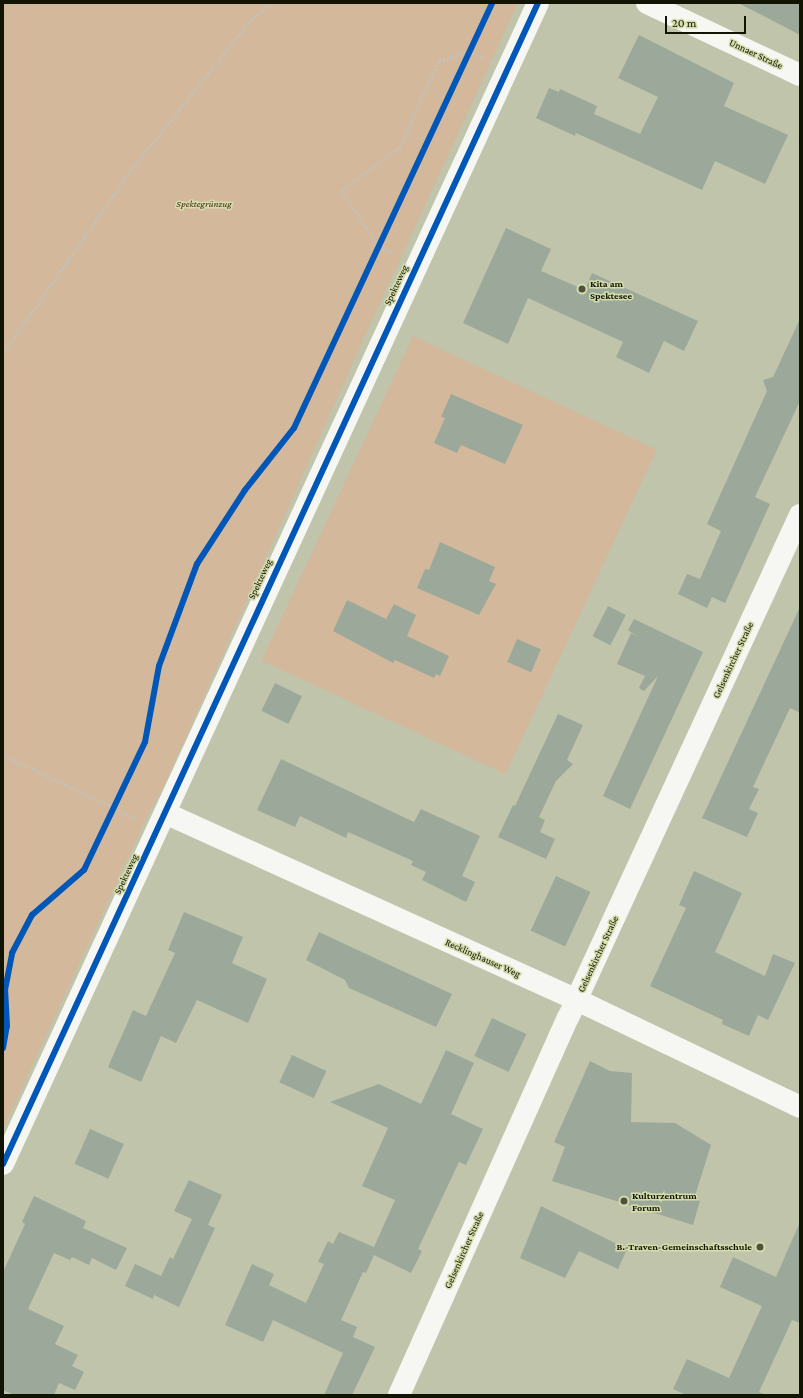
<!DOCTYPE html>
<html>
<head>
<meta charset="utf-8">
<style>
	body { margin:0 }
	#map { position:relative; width:803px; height:1398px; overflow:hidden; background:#c0c4aa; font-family:"Crimson Pro",serif }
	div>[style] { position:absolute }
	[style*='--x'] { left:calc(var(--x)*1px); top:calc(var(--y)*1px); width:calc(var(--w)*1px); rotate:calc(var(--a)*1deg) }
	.green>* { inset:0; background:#d3b89b; transform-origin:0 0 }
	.building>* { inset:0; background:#9ca99a; transform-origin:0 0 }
	.path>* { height:2.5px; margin-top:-1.25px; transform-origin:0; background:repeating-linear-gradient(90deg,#c1c2ba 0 2px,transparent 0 4px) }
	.minor>* { height:22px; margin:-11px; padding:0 11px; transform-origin:11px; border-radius:11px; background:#f6f6f2 }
	.cycleway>* { height:6px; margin:-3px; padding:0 3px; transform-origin:3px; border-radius:3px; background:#0057b8 }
	.dots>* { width:11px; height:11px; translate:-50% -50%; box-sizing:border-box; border:2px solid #d5dcac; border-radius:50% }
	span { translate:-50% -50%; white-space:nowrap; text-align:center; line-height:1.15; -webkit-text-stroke:3px #d5dcac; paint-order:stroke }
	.street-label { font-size:10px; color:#111303 }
	.park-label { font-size:10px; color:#492b15; font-style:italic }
	.poi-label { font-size:10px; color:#111303; font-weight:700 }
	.left { translate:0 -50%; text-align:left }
	.right { translate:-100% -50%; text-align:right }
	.frame { position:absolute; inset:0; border:4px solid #111303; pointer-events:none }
	.scale { position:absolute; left:665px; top:16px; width:81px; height:18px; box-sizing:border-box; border:2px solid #111303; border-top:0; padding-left:5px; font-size:12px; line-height:14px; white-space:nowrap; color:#111303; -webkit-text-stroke:3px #d5dcac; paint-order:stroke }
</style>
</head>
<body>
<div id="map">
	<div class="green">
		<div style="clip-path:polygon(3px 3px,518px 3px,364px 338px,162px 790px,150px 810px,3px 1129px)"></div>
		<div style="left:413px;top:336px;width:269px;height:358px;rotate:25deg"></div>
	</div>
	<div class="building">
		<div style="clip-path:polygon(738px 3px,800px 3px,800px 35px,781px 25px)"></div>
		<div style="clip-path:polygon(639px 35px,734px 83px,724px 106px,788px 135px,765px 184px,715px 161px,702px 190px,576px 133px,575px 136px,536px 118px,549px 88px,559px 92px,560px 89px,597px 106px,594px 114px,640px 134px,658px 97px,618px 78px)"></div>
		<div style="clip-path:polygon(506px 228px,551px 249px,541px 271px,585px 290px,592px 273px,698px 321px,684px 351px,664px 341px,649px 373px,616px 357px,623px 342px,528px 298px,508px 344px,463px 323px)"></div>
		<div style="clip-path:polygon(800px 319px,800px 401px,755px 497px,770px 504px,725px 603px,712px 597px,707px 608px,678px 594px,687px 574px,700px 579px,721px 531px,707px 524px,767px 391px,763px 380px,773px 377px)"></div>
		<div style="clip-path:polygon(451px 394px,523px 425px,505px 464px,461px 445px,457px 453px,434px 443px,445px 418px,441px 417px)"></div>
		<div style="clip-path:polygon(440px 542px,495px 567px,489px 581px,496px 584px,479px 615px,417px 588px,425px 569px,429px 570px)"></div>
		<div style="clip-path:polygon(347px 600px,386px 619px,394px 604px,416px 615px,407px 636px,449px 656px,440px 676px,436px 674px,434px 678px,395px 660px,393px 663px,333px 631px)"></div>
		<div style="left:608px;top:606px;width:20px;height:34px;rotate:27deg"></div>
		<div style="clip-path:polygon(800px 607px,800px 713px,790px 708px,753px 787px,759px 789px,749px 809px,758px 813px,747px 837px,702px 818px)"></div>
		<div style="clip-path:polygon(634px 619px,703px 652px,630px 809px,603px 796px,658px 676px,644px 691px,639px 688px,645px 676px,617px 664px,631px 633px,638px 637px,628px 630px)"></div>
		<div style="left:517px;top:639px;width:26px;height:25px;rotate:23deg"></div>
		<div style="left:275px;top:683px;width:30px;height:31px;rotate:26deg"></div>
		<div style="clip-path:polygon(558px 714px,583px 725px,567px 760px,573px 764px,556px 781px,539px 817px,545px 820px,540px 832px,555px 839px,546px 859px,498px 837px,513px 805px,515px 806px)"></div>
		<div style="clip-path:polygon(281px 759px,414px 822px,421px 809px,480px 836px,462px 876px,475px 882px,466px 902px,422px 880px,426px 872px,411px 865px,413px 861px,348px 832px,346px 838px,300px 816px,295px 827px,257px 810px)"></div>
		<div style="clip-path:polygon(694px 871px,742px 893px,715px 952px,765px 976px,773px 954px,795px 963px,768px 1020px,758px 1015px,749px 1036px,722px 1024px,723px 1020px,650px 986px,686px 908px,679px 905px)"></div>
		<div style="left:556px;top:876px;width:38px;height:60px;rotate:25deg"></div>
		<div style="clip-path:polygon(184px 912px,243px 937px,232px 963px,267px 979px,248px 1023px,197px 1000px,176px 1043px,161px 1036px,141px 1082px,108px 1067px,133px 1010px,146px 1016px,175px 953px,168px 950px)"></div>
		<div style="clip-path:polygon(319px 932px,452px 994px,436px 1027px,349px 988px,345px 980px,306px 960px)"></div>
		<div style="left:492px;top:1018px;width:38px;height:42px;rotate:25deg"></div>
		<div style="clip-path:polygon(446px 1050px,474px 1063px,451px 1114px,483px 1129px,466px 1165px,459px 1162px,418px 1249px,422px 1251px,411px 1273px,374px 1255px,366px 1273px,363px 1272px,341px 1320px,357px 1327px,353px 1337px,375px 1347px,352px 1395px,324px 1395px,343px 1353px,273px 1320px,263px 1342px,225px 1325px,252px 1264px,274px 1274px,269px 1285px,306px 1303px,324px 1264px,318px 1262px,328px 1241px,333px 1244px,339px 1232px,374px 1247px,395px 1200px,362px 1186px,388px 1128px,330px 1102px,379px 1084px,421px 1104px)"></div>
		<div style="left:292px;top:1055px;width:38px;height:30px;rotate:25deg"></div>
		<div style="clip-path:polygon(590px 1061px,610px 1071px,632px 1073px,631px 1122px,675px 1123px,711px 1145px,694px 1199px,700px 1201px,693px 1225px,552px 1181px,565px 1147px,554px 1142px)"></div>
		<div style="left:90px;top:1129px;width:37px;height:38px;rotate:24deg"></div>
		<div style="clip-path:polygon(189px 1180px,222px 1195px,208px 1225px,215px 1228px,179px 1307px,154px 1295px,153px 1299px,125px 1286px,135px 1264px,161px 1276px,170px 1257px,173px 1259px,192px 1219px,174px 1211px)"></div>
		<div style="clip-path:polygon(34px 1196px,86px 1221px,83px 1228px,127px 1248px,116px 1270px,92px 1258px,89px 1265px,72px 1257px,70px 1260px,54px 1253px,28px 1309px,64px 1326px,55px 1344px,78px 1355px,72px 1366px,84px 1372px,75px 1390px,59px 1383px,54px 1395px,14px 1395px,3px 1390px,3px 1272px,25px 1224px,22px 1222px)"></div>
		<div style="clip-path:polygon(541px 1206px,627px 1249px,618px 1269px,579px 1251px,565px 1278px,520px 1258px)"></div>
		<div style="clip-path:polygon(800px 1222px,800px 1323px,792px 1320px,759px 1392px,766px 1395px,686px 1395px,673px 1389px,687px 1359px,729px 1378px,762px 1306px,720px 1287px,733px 1257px,776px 1277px)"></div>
	</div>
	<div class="path">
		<div style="--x:395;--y:255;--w:19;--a:-152"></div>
		<div style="--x:378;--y:246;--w:66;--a:-123.9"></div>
		<div style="--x:341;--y:191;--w:74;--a:-36.7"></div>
		<div style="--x:400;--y:147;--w:95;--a:-65.9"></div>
		<div style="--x:439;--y:60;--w:31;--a:-15"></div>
		<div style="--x:469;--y:52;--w:17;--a:24"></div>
		<div style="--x:3;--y:354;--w:219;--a:-55.2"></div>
		<div style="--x:128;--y:174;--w:193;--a:-51.5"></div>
		<div style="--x:248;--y:23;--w:30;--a:-41"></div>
		<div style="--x:3;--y:755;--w:147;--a:25.3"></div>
		<div style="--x:3;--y:1048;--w:22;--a:-80"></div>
		<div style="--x:7;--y:1026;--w:36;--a:-93"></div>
		<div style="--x:5;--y:990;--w:38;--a:-79"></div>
		<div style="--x:12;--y:953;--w:43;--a:-62.2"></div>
		<div style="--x:32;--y:915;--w:69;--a:-40.9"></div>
		<div style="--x:84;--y:870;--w:142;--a:-64.5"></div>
		<div style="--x:145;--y:742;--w:77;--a:-79.6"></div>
		<div style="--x:159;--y:666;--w:109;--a:-69.6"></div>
		<div style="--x:197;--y:564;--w:88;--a:-57"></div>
		<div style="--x:245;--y:490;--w:79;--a:-51.7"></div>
		<div style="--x:294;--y:428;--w:469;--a:-65"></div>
	</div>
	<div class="minor">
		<div style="--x:647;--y:3;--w:169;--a:25.2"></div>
		<div style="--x:165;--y:813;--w:452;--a:24.4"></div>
		<div style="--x:577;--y:1000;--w:247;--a:25.6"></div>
		<div style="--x:3;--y:1164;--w:1278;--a:-65.26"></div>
		<div style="--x:399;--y:1395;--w:413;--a:-65.9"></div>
		<div style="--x:568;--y:1018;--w:554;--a:-65.24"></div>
	</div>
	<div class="cycleway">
		<div style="--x:3;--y:1048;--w:22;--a:-80"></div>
		<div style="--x:7;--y:1026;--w:36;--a:-93"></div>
		<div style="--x:5;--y:990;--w:38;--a:-79"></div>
		<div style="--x:12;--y:953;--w:43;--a:-62.2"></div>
		<div style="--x:32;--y:915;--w:69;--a:-40.9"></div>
		<div style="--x:84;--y:870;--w:142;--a:-64.5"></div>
		<div style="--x:145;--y:742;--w:77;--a:-79.6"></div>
		<div style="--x:159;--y:666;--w:109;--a:-69.6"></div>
		<div style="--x:197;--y:564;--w:88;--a:-57"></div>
		<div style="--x:245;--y:490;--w:79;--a:-51.7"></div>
		<div style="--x:294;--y:428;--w:469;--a:-65"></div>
		<div style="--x:3;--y:1164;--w:1278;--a:-65.26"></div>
	</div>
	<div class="dots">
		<div style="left:582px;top:289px;background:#4e513d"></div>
		<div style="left:624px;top:1201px;background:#4e513d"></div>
		<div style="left:760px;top:1247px;background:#4e513d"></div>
	</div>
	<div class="street-label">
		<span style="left:756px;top:54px;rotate:25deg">Unnaer Straße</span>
		<span style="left:396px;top:285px;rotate:-65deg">Spekteweg</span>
		<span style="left:260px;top:579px;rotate:-65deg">Spekteweg</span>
		<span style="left:733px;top:660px;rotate:-65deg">Gelsenkircher Straße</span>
		<span style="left:126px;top:874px;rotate:-65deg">Spekteweg</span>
		<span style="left:598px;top:954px;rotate:-65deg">Gelsenkircher Straße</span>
		<span style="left:483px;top:958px;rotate:24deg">Recklinghauser Weg</span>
		<span style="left:464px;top:1250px;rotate:-66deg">Gelsenkircher Straße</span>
	</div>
	<div class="park-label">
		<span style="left:204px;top:204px">Spektegrünzug</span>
	</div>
	<div class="poi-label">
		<span class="left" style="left:590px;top:289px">Kita am<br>Spektesee</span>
		<span class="left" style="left:632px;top:1201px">Kulturzentrum<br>Forum</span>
		<span class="right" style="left:752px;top:1247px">B.-Traven-Gemeinschaftsschule</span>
	</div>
	<div class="frame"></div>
	<div class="scale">20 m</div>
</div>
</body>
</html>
